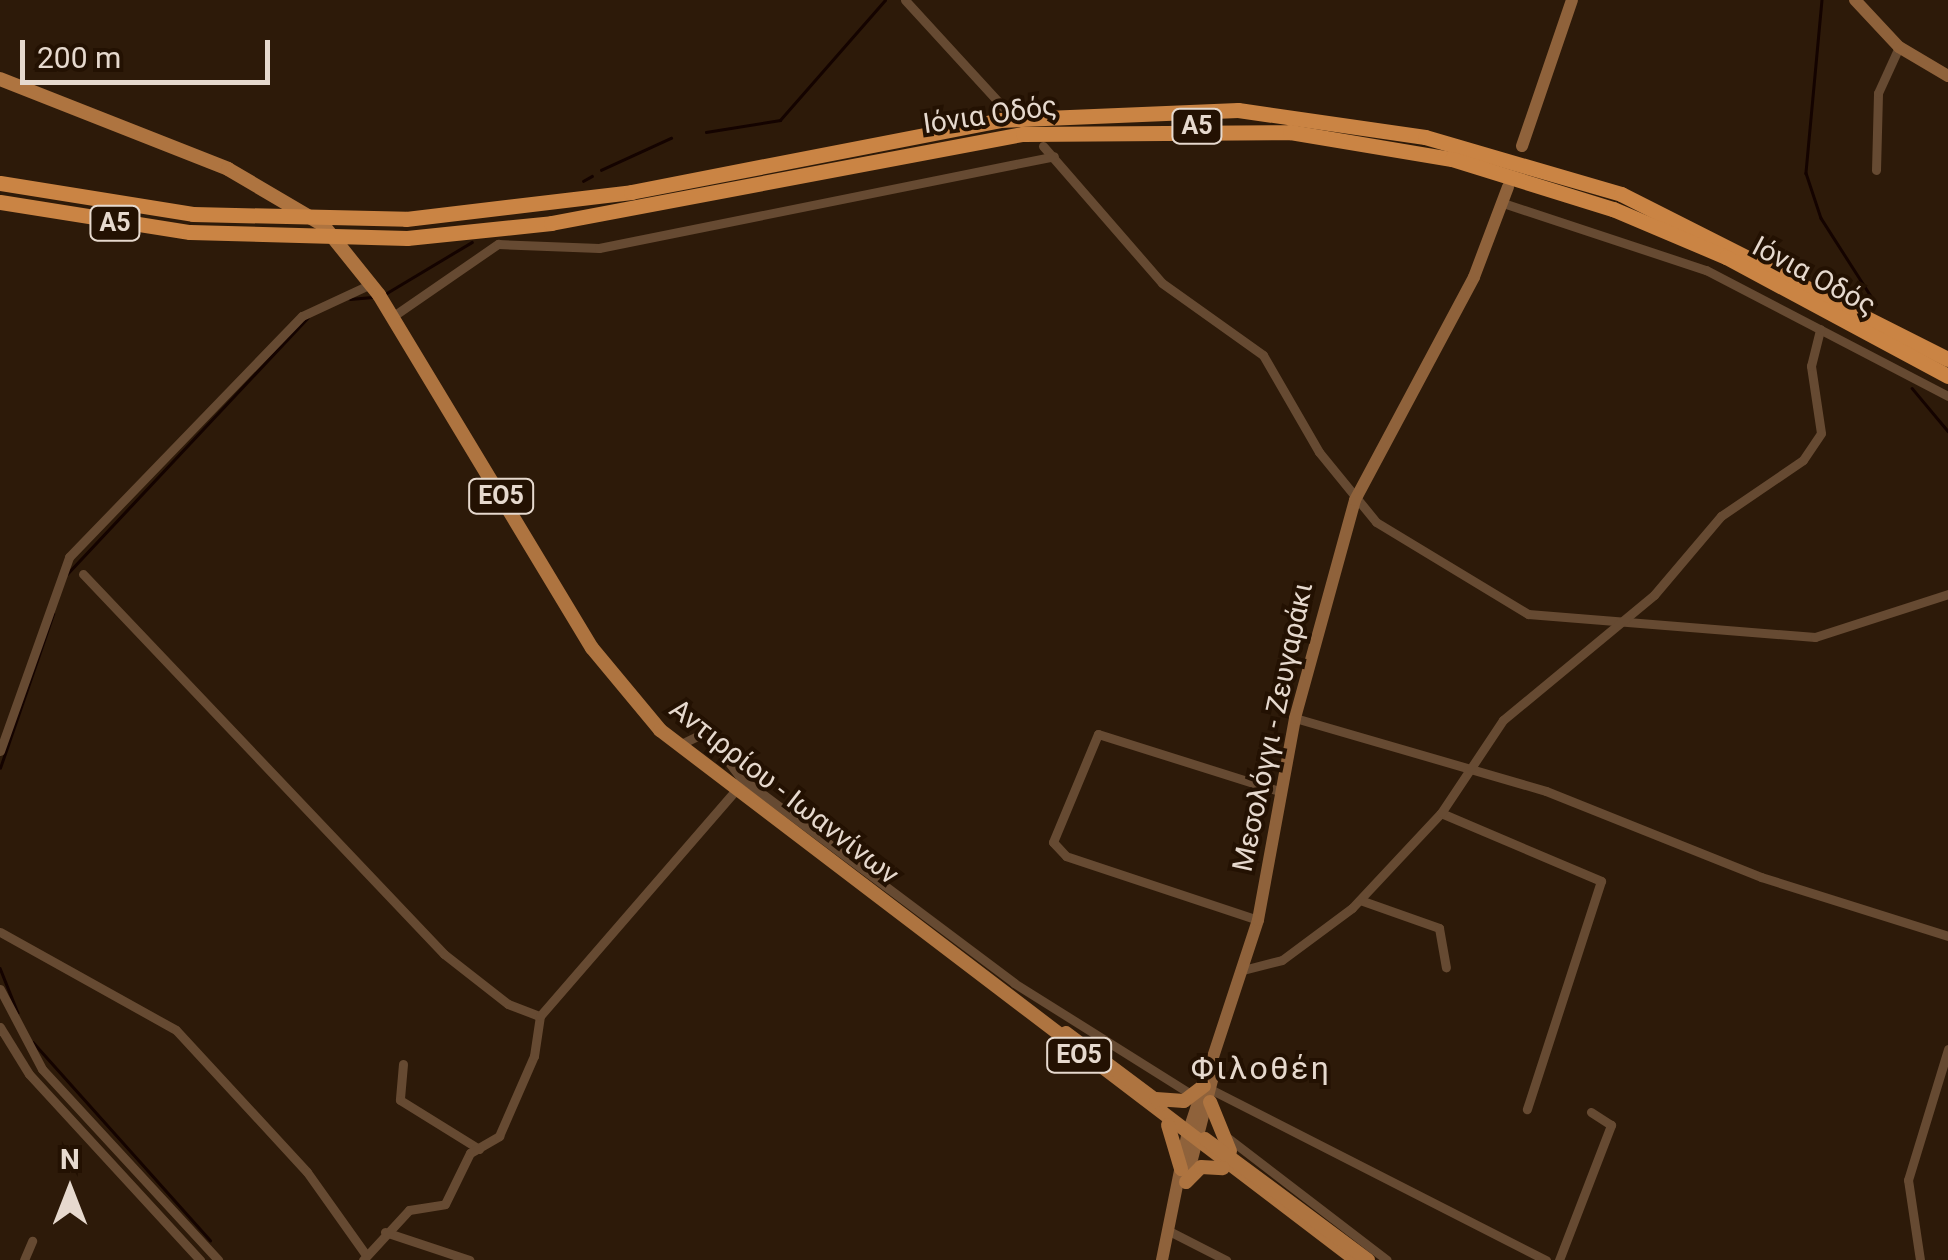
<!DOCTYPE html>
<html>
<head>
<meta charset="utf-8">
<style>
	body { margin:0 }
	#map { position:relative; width:1948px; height:1260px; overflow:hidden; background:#2d1a09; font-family:Roboto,sans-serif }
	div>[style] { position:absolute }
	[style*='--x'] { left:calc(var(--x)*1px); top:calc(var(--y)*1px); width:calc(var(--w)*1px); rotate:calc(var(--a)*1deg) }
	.stream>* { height:2.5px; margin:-1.25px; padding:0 1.25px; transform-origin:1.25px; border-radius:1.25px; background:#140300 }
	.street>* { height:9px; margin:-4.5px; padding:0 4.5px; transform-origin:4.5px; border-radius:4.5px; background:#664a32 }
	.secondary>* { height:12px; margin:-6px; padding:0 6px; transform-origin:6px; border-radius:6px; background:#8f623b }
	.primary>* { height:14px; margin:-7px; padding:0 7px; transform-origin:7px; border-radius:7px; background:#ae7440 }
	.highway>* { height:15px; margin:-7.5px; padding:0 7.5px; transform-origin:7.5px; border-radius:7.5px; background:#ca8444 }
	span { translate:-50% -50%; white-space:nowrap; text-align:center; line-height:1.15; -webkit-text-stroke:8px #231102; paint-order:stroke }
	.shield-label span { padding:2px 8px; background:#231102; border:2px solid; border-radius:8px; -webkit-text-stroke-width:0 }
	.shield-label { font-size:25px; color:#e6d9ce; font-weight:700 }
	.street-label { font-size:28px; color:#e6d9ce }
	.quarter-label { font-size:32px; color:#e6d9ce; letter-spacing:2.5px }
	.north { position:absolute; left:20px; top:1140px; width:100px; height:100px; -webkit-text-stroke:8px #231102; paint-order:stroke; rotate:0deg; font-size:28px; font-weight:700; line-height:40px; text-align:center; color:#e6d9ce }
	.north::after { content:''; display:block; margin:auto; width:35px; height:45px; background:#e6d9ce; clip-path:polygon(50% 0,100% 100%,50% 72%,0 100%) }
	.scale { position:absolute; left:20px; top:40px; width:250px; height:45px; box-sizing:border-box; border:5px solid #e6d9ce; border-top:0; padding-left:12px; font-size:30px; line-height:35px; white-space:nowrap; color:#e6d9ce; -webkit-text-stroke:8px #231102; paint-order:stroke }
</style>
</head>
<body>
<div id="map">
	<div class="stream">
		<div style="--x:1822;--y:0;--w:174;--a:95.3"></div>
		<div style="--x:1806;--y:173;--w:47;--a:71.6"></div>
		<div style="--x:1821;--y:218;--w:102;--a:57.4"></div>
		<div style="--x:706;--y:132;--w:75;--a:-9.2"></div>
		<div style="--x:780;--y:120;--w:159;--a:-48.8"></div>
		<div style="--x:601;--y:170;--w:77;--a:-24.6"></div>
		<div style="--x:583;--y:181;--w:10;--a:-29"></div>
		<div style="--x:385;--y:294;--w:101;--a:-30.9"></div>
		<div style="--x:350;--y:299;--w:22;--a:-5"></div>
		<div style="--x:1912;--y:388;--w:56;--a:50.1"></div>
		<div style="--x:67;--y:574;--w:351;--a:-46.8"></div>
		<div style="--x:0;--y:768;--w:163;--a:-71"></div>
		<div style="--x:0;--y:968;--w:48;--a:68.2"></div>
		<div style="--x:33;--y:1042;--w:266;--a:48.2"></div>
	</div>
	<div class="street">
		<div style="--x:905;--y:0;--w:145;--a:47.5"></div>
		<div style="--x:1043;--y:146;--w:181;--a:49"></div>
		<div style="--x:1162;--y:283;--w:124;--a:35.5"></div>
		<div style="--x:1263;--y:355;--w:112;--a:60"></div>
		<div style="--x:1319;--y:452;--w:90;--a:50.8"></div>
		<div style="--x:1376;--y:522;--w:178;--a:31.2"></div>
		<div style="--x:1528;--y:614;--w:288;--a:4.6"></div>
		<div style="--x:1815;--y:637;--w:140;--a:-17.9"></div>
		<div style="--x:1876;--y:170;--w:77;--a:-88.5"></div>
		<div style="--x:1878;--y:93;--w:51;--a:-65.5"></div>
		<div style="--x:1503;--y:203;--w:214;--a:18.3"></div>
		<div style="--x:1706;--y:270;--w:273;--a:27.5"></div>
		<div style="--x:392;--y:317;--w:129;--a:-34.6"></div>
		<div style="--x:498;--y:244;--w:101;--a:2.3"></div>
		<div style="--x:599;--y:248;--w:464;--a:-11.4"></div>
		<div style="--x:83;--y:574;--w:524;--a:46.47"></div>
		<div style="--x:444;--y:954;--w:81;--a:38"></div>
		<div style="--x:508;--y:1004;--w:34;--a:21"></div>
		<div style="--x:1295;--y:718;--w:261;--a:16.2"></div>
		<div style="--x:1546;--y:791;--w:232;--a:21.8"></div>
		<div style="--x:1761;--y:877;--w:196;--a:17.5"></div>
		<div style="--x:679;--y:745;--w:30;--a:-26"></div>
		<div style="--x:706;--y:732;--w:56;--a:52.9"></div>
		<div style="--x:740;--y:777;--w:343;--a:36.9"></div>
		<div style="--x:1014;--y:983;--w:213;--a:32.1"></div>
		<div style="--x:0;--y:751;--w:206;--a:-70.4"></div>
		<div style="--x:69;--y:557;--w:335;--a:-46"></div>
		<div style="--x:302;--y:316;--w:76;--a:-24.9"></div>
		<div style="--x:1441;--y:813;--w:174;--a:23"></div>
		<div style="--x:1601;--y:881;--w:240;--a:108"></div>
		<div style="--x:1360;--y:900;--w:84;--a:19.5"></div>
		<div style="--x:1439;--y:928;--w:40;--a:80"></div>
		<div style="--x:1258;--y:920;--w:202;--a:-161.6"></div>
		<div style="--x:1066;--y:856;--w:19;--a:-133"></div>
		<div style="--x:1053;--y:842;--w:117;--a:-67.4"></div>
		<div style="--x:1098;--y:734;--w:193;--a:17.5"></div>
		<div style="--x:0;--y:932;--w:201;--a:29.1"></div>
		<div style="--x:176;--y:1030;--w:193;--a:47.3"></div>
		<div style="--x:307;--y:1172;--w:102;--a:54.6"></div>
		<div style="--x:1243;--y:970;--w:40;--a:-14.4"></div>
		<div style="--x:1282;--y:960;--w:87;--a:-36.6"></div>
		<div style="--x:1352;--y:908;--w:130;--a:-46.9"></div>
		<div style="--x:1441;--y:813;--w:112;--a:-56.3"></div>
		<div style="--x:1503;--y:720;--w:196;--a:-39.6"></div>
		<div style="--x:1654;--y:595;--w:104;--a:-49.7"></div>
		<div style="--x:1721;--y:516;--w:99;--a:-34.3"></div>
		<div style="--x:1803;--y:460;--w:32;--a:-56"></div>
		<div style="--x:1821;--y:433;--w:68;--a:-98.5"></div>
		<div style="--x:1811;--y:366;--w:38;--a:-76"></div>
		<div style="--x:0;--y:989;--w:90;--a:62.3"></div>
		<div style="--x:42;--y:1069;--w:260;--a:47.3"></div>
		<div style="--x:0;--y:1027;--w:55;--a:58.3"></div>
		<div style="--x:29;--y:1074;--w:253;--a:47.4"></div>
		<div style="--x:403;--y:1064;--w:36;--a:95"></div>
		<div style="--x:400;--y:1100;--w:93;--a:31.8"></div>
		<div style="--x:1212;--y:1090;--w:375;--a:27"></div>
		<div style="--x:1228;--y:1138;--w:200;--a:37.5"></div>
		<div style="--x:385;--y:1232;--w:89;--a:18.4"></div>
		<div style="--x:1171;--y:1232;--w:62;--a:27"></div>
		<div style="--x:24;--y:1260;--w:21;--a:-67"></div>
		<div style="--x:363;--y:1260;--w:68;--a:-47.4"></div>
		<div style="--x:409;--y:1210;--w:36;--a:-9"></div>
		<div style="--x:445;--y:1204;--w:57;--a:-63.9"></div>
		<div style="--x:470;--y:1153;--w:34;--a:-30"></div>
		<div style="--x:499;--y:1136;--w:87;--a:-66.4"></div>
		<div style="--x:534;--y:1056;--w:40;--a:-81.5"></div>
		<div style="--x:540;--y:1016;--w:306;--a:-49.1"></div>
		<div style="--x:1559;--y:1260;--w:145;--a:-68.9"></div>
		<div style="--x:1611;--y:1125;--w:24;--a:-147"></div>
		<div style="--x:1920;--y:1260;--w:81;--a:-98.5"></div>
		<div style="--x:1908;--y:1180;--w:137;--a:-73"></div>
	</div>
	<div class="secondary">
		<div style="--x:1855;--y:0;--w:64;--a:46.9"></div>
		<div style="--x:1899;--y:47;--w:57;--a:30.6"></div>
		<div style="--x:1522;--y:146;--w:154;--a:-71.1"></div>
		<div style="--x:1186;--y:1183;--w:114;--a:-75.8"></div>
		<div style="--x:1162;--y:1260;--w:126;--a:-78.6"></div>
		<div style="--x:1187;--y:1136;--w:227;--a:-71.8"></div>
		<div style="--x:1258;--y:920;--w:205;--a:-79.6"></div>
		<div style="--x:1295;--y:718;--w:226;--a:-74.6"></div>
		<div style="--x:1355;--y:500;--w:253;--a:-61.9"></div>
		<div style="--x:1474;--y:277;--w:96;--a:-69.3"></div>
	</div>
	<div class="primary">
		<div style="--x:0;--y:79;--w:245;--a:21.5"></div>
		<div style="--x:228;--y:169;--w:110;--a:30.5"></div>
		<div style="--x:323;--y:225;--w:90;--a:51.3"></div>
		<div style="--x:379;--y:295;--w:412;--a:58.9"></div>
		<div style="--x:592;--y:648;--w:107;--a:50.3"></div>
		<div style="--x:660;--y:730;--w:875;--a:37.29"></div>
		<div style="--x:1066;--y:1033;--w:119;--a:36.8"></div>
		<div style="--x:1156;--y:1099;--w:28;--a:4"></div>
		<div style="--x:1184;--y:1101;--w:25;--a:-37"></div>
		<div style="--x:1210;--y:1102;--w:53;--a:67.8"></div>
		<div style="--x:1168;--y:1125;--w:46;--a:73.5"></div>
		<div style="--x:1205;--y:1139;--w:203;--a:36.6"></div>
		<div style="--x:1186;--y:1182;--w:21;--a:-45"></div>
		<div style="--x:1201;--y:1167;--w:22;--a:3"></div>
	</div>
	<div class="highway">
		<div style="--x:0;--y:183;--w:195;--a:9.1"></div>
		<div style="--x:193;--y:214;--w:213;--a:1.3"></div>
		<div style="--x:406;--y:219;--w:227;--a:-6.8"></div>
		<div style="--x:631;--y:192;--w:376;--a:-11"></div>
		<div style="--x:1000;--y:120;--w:238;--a:-2.4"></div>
		<div style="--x:1238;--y:110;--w:189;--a:8.2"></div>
		<div style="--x:1425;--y:137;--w:204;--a:16.2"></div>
		<div style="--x:1621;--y:194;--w:366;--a:26.8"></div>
		<div style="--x:0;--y:202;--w:192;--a:9"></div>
		<div style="--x:190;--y:232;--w:217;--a:1.6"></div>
		<div style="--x:407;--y:238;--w:145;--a:-5.9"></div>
		<div style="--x:551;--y:223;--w:480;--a:-10.7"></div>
		<div style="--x:1023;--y:134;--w:267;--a:-0.4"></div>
		<div style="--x:1290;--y:132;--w:164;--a:9.5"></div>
		<div style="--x:1452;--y:159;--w:169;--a:17.3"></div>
		<div style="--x:1613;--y:209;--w:123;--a:23"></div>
		<div style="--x:1726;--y:257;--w:252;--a:28.2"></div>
	</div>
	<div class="shield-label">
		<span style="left:1197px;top:126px">Α5</span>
		<span style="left:115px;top:223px">Α5</span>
		<span style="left:501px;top:496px">ΕΟ5</span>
		<span style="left:1079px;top:1055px">ΕΟ5</span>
	</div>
	<div class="street-label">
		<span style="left:990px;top:115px;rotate:-8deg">Ιόνια Οδός</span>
		<span style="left:1814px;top:276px;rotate:28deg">Ιόνια Οδός</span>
		<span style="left:1273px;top:727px;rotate:-78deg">Μεσολόγγι - Ζευγαράκι</span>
		<span style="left:784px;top:792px;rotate:38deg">Αντιρρίου - Ιωαννίνων</span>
	</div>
	<div class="quarter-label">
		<span style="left:1261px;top:1068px">Φιλοθέη</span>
	</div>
	<div class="north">N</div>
	<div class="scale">200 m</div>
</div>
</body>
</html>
